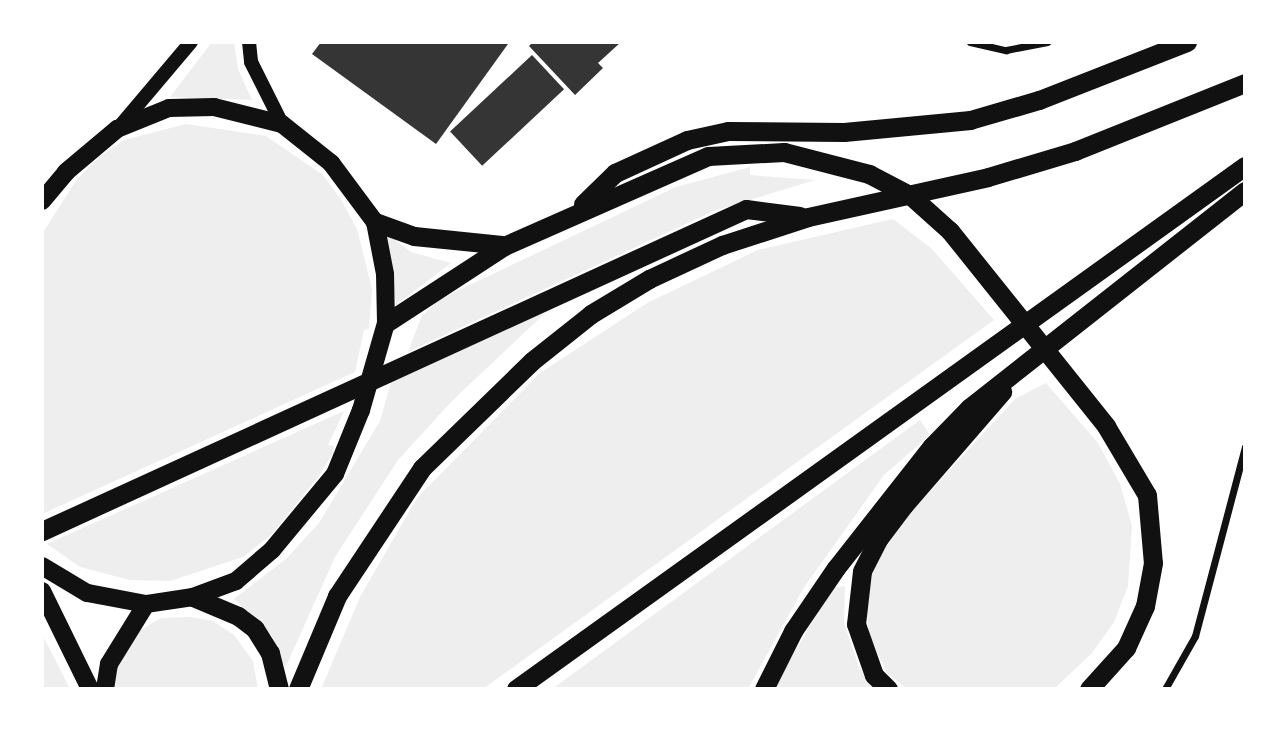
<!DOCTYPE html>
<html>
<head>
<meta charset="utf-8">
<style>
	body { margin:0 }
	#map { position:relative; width:1287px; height:731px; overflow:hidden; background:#fff; font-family:Ubuntu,sans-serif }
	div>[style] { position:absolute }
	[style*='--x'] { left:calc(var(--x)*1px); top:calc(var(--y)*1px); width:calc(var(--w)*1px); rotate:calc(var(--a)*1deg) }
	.green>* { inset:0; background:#eee }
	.building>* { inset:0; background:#353535; transform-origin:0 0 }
	.minor>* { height:7px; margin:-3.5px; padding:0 3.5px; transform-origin:3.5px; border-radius:3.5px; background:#111 }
	.secondary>* { height:14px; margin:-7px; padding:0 7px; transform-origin:7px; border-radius:7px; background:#111 }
	.primary>* { height:18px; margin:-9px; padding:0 9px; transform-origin:9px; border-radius:9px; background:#111 }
	.trunk>* { height:19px; margin:-9.5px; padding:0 9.5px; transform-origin:9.5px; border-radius:9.5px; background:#111 }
	span { translate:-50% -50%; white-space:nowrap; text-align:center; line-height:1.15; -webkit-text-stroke:5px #fff; paint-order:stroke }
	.frame { position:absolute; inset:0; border:44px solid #fff; pointer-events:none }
</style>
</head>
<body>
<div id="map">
	<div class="green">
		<div style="clip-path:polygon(212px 42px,234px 42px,238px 69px,252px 100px,170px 97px)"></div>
		<div style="clip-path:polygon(186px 124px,266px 136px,323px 175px,340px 198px,357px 229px,372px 289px,369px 329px,364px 330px,355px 372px,42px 514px,42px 234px,77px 179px,99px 157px,124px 140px)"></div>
		<div style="clip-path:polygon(750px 167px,750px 175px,815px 180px,714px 211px,408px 352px,421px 318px,438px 300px,676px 187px)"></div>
		<div style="clip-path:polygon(893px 219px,932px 249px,994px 320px,483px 689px,321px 689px,360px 597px,417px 498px,540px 373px,647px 303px,758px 250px)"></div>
		<div style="clip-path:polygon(386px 233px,411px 252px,451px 263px,396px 305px)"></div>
		<div style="clip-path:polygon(533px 315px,543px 315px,453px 400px,398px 460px,335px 557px,286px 666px,280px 662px,272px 636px,234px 599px,287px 558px,319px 523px,380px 421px,391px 382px)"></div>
		<div style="clip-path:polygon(1046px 383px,1098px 443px,1120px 484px,1132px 526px,1128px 586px,1114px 622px,1092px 653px,1054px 689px,907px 689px,887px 673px,870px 638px,864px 594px,887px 538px,1015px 399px)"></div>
		<div style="clip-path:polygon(344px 411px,328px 445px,334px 446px,333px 453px,319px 476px,271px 535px,243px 557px,170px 581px,130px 580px,80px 567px,47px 544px)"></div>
		<div style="clip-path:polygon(920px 420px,930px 435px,884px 475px,803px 589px,748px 689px,552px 689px)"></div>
		<div style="clip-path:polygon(845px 586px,844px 623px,859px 667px,877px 689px,773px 689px,832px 588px)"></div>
		<div style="clip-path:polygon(191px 617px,213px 621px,234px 635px,253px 661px,258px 689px,111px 689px,115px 658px,137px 632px,161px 618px)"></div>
		<div style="clip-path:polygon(42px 634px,70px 689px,42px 689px)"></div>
	</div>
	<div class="building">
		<div style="clip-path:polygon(321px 42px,505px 42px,508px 44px,436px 144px,312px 54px)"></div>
		<div style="clip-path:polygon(533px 42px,621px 42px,598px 63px,603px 68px,575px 95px,529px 46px)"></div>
		<div style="left:532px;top:55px;width:47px;height:112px;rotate:47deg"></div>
	</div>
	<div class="minor">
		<div style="--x:970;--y:42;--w:37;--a:13"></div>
		<div style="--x:1006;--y:50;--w:42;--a:-11"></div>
		<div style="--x:1165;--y:689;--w:61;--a:-60.5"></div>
		<div style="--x:1195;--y:636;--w:196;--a:-75.2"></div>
	</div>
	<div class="secondary">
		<div style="--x:249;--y:42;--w:20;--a:84"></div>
		<div style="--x:251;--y:62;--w:69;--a:63.4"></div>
		<div style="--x:120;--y:126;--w:110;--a:-49.8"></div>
	</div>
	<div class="primary">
		<div style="--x:42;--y:201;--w:38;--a:-50"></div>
		<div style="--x:66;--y:172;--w:67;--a:-40.1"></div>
		<div style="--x:117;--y:129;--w:56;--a:-22"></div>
		<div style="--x:169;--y:108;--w:45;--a:-1.3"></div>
		<div style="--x:214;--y:107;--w:70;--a:14"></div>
		<div style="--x:282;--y:124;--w:63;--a:38.5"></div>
		<div style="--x:331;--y:163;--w:74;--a:53.3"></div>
		<div style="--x:375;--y:222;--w:53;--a:79.1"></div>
		<div style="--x:385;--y:274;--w:49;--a:88.8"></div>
		<div style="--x:386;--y:323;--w:91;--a:106"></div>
		<div style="--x:361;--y:410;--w:69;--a:112.1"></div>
		<div style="--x:335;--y:474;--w:99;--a:129.7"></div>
		<div style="--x:272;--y:550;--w:48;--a:139.3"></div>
		<div style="--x:236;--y:581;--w:46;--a:159.6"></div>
		<div style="--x:193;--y:597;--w:48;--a:171.5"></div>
		<div style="--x:146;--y:604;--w:60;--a:-169.4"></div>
		<div style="--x:87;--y:593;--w:52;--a:-149"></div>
		<div style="--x:42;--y:591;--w:109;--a:63.9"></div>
		<div style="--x:105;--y:689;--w:25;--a:-81"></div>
		<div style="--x:109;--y:664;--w:70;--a:-58.3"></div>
	</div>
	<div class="trunk">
		<div style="--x:583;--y:204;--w:45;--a:-44.1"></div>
		<div style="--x:615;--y:173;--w:79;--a:-24.6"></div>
		<div style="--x:687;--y:140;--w:42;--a:-12.4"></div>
		<div style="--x:728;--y:131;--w:116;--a:0.5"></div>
		<div style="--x:844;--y:132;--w:127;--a:-5.4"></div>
		<div style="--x:970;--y:120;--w:72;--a:-16.2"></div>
		<div style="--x:1039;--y:100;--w:159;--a:-21.4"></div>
		<div style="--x:375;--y:222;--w:41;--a:19.7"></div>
		<div style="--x:414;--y:236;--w:88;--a:5.8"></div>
		<div style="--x:386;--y:323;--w:141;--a:-33.1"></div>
		<div style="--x:504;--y:246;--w:223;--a:-23.8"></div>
		<div style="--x:708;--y:156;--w:76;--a:-3"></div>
		<div style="--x:784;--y:152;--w:88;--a:14.5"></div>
		<div style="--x:869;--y:174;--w:47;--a:27.6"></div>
		<div style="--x:911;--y:196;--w:52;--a:41.9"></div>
		<div style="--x:950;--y:231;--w:250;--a:51.3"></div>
		<div style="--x:1106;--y:426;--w:80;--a:59.3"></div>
		<div style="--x:1147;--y:495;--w:68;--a:85"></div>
		<div style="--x:1153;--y:563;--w:44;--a:100.5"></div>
		<div style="--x:1145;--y:606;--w:46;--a:114.3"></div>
		<div style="--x:1126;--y:648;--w:55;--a:132.1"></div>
		<div style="--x:42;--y:531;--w:774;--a:-24.58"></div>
		<div style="--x:746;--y:209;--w:54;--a:7.4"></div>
		<div style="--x:193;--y:597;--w:49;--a:22.9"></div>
		<div style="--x:238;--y:616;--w:21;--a:37"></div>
		<div style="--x:255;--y:629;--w:28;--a:58"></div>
		<div style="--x:270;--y:653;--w:37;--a:76"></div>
		<div style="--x:298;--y:689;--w:101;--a:-67.2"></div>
		<div style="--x:337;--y:596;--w:154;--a:-56.4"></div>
		<div style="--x:422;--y:468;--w:153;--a:-44.2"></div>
		<div style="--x:532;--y:361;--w:75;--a:-38.5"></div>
		<div style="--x:591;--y:314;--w:68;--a:-31.1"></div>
		<div style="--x:649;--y:279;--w:81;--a:-25"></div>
		<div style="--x:722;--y:245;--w:90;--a:-18"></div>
		<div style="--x:808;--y:217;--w:184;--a:-12.5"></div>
		<div style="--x:988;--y:177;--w:91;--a:-16.6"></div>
		<div style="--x:1075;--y:151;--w:183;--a:-21.8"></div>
		<div style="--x:516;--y:689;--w:897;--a:-35.66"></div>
		<div style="--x:764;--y:689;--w:65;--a:-63.4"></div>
		<div style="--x:793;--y:631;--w:76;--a:-55.7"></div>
		<div style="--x:836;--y:568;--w:155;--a:-51.8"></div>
		<div style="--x:932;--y:446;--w:53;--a:-45.8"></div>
		<div style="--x:969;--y:408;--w:351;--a:-38.2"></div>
		<div style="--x:888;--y:689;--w:20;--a:-135"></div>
		<div style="--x:874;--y:675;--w:54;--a:-109.4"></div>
		<div style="--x:856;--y:624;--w:53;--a:-83.5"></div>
		<div style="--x:862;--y:571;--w:37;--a:-63"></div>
		<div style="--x:879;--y:538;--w:41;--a:-52.9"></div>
		<div style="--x:904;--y:505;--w:150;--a:-49.1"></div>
	</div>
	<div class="frame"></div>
</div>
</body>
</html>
